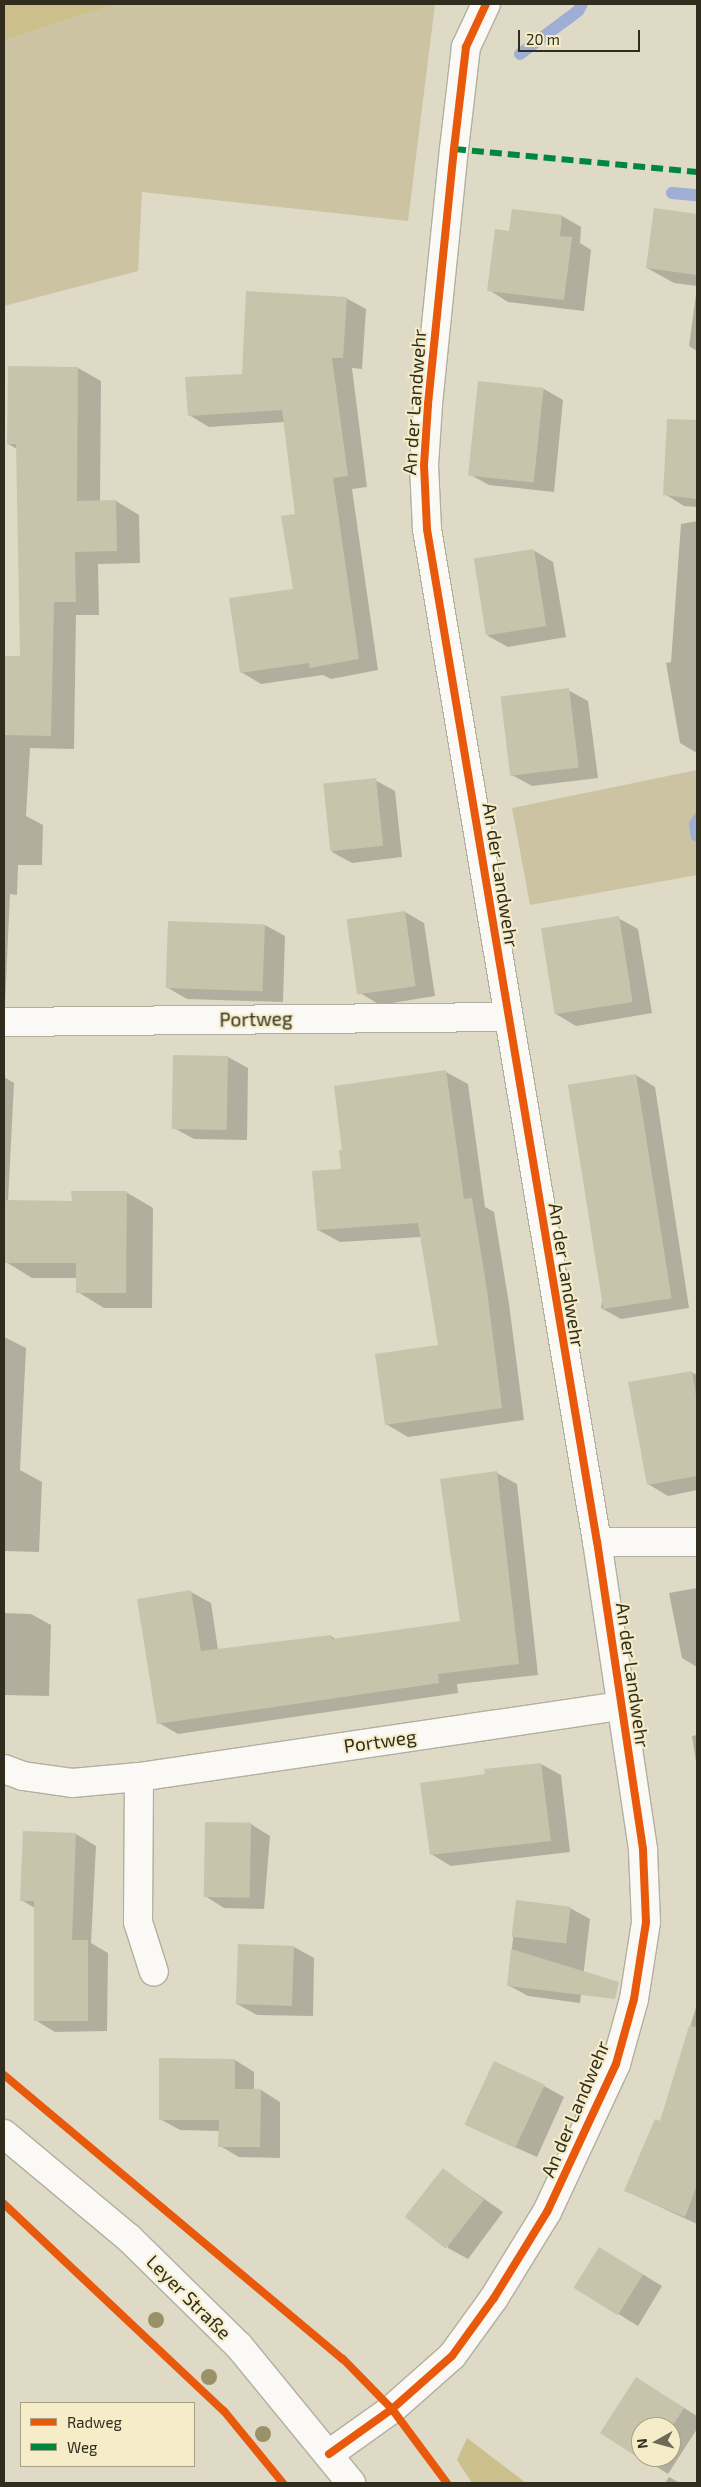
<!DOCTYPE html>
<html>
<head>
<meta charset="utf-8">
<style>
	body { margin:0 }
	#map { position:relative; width:701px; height:2487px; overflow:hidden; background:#dedac6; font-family:"Exo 2",sans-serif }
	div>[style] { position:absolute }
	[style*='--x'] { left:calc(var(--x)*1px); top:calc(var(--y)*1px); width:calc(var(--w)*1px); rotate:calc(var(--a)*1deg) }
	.green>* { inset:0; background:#cbc3a2 }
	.forest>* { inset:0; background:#cbbf8c }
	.water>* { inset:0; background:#9eaed5 }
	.shadow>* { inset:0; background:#0003 }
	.stream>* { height:12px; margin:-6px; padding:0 6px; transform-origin:6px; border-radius:6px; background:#9eaed5 }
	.building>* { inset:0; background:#c8c3ab; transform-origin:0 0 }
	.roads { filter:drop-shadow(1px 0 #b2af9f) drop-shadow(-1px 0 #b2af9f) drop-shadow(0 1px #b2af9f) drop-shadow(0 -1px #b2af9f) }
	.minor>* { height:28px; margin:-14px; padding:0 14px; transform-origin:14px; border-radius:14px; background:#faf9f6 }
	.tertiary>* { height:28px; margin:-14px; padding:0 14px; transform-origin:14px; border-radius:14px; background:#faf9f6 }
	.quiet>* { height:6px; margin-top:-3px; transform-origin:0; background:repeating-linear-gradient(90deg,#00873e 0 12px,transparent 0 18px) }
	.cycleway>* { height:8px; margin:-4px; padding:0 4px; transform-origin:4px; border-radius:4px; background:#e8590c }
	.trees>* { width:16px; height:16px; margin:-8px; border-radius:50%; background:#9a9169 }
	span { translate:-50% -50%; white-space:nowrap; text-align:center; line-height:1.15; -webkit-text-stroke:4px #f6edc8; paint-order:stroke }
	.street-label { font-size:19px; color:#302d1f }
	.frame { position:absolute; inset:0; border:5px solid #302d1f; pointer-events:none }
	.legend { position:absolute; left:20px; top:2402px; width:175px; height:65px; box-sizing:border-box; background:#f6edc8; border:1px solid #a7a084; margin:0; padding:6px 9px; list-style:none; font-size:15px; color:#302d1f }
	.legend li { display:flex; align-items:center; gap:10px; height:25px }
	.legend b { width:25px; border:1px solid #a7a084 }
	.north { position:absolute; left:631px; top:2417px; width:50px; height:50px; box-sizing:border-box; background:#f6edc8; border:1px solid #a7a084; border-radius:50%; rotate:263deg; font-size:14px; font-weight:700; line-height:20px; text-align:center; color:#302d1f }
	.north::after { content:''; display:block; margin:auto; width:18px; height:22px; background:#6d6a59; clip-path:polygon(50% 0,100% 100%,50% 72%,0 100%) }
	.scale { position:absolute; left:518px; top:30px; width:122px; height:22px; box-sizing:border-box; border:2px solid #302d1f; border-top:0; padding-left:6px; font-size:15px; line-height:18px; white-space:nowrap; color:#302d1f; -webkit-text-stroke:4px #f6edc8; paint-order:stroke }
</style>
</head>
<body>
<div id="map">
	<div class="green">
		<div style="clip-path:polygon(117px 4px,435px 4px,408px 221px,142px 192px,138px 271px,4px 306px,4px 40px)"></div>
		<div style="clip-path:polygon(697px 770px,697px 875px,530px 905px,512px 808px)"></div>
	</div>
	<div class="forest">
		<div style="clip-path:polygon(4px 4px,117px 4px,4px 40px)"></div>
		<div style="clip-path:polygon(467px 2438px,526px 2483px,472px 2483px,457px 2460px)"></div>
	</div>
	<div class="water">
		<div style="clip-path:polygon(697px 811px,697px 842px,691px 839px,689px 822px)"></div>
	</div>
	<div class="shadow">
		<div style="clip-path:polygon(695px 215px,697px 216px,697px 286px,674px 283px,647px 268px)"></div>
		<div style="clip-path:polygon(562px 216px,581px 227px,580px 243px,591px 250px,584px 311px,508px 302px,489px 290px,510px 232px)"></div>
		<div style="clip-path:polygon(697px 287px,697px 351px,689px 346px)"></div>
		<div style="clip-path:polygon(346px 298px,366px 309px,362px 369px,352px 368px,367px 487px,352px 489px,378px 670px,331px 679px,323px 675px,261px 684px,241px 672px,295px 590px,297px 515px,284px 422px,209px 427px,189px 415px)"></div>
		<div style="clip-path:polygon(9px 367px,78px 368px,101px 381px,100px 502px,116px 501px,139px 515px,140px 563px,98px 564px,99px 615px,76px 615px,74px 749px,30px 748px,26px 816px,43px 825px,42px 865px,18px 865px,17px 895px,10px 894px,5px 1004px,4px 675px,22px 658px,17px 449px,8px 444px)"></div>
		<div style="clip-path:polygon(544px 389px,563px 400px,554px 492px,489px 485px,469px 474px)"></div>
		<div style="clip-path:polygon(668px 420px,697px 422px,697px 507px,684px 506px,665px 494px)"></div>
		<div style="clip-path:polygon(697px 521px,697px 753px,680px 743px,666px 663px,671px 662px,681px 524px)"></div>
		<div style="clip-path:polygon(533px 550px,553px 562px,566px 637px,508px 647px,488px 636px)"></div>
		<div style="clip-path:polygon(568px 690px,588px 701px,598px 778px,532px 786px,512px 775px)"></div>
		<div style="clip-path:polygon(375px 780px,395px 791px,402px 857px,352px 863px,332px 852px)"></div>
		<div style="clip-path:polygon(405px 912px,424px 923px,435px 996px,380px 1005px,360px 993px)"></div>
		<div style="clip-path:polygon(618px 918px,638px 929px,652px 1013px,576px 1026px,556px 1014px)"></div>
		<div style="clip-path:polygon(265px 925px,285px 936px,283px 1002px,187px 999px,168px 988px)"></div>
		<div style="clip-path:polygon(174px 1056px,228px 1057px,248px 1068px,247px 1140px,194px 1139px,174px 1128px)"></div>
		<div style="clip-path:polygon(446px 1072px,468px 1084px,485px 1207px,494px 1212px,509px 1304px,524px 1420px,408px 1437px,386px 1424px,440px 1346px,421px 1237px,340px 1242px,318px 1230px,342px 1170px,343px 1151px)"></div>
		<div style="clip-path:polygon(636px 1075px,655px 1087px,689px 1308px,621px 1319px,601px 1308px)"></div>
		<div style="clip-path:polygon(4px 1077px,14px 1083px,8px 1201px,73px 1202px,126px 1192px,153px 1208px,152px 1308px,104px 1308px,78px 1292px,77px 1278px,32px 1278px,6px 1262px)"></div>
		<div style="clip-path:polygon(4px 1337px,26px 1348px,20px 1470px,42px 1482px,39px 1552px,4px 1551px)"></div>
		<div style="clip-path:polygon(691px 1372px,697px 1375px,697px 1490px,668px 1496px,648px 1484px)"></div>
		<div style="clip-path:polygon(497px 1473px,517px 1484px,538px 1675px,457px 1684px,458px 1693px,178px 1734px,159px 1723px,191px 1592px,211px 1603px,218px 1650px,331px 1636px,337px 1640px,462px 1622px)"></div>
		<div style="clip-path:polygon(697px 1588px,697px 1667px,682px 1658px,669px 1593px)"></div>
		<div style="clip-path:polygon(4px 1613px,31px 1614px,51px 1625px,49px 1696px,4px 1695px)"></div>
		<div style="clip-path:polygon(697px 1735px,697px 1769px,692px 1736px)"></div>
		<div style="clip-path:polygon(541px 1764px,561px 1775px,570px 1852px,451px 1866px,431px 1854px,486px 1775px)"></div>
		<div style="clip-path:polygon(251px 1824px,270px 1836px,264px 1909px,224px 1908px,205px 1896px)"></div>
		<div style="clip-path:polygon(24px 1832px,76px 1834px,96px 1846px,91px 1943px,108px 1953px,107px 2031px,55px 2032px,35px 2020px,35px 1908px,21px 1900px)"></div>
		<div style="clip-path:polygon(517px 1902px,570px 1908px,590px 1919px,580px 2003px,528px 1996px,508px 1985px)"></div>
		<div style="clip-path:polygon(294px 1947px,314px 1958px,313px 2016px,257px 2015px,237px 2004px)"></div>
		<div style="clip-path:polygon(697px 2004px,697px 2224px,626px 2191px,661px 2123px)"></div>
		<div style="clip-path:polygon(235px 2060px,254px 2072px,254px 2090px,261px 2090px,280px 2102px,280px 2158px,239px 2157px,220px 2146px,220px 2131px,180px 2130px,160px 2119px)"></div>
		<div style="clip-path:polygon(544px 2086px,564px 2097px,537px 2157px,466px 2125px)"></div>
		<div style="clip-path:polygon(443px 2170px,503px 2212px,468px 2259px,448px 2248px)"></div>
		<div style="clip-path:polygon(619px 2260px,662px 2286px,638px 2326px,576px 2288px)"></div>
		<div style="clip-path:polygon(evenodd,636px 2378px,697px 2416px,697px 2429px,668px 2474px,602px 2432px,636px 2378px,641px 2427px,671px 2427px,671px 2457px,641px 2457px,641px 2427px)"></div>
		<div style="clip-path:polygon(669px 2477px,680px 2483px,665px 2483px)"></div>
	</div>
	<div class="stream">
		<div style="--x:520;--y:54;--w:72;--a:-36.6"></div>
		<div style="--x:578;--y:11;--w:8;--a:-60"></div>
		<div style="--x:672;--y:193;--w:25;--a:5"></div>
	</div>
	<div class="building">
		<div style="clip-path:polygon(654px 208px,697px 214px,697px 275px,646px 268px)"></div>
		<div style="clip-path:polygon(512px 209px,562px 215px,560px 236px,572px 237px,564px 300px,487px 291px,495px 229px,509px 231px)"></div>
		<div style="clip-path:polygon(246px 291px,347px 297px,343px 358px,332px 358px,348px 476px,333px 478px,359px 659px,310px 668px,309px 663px,240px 673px,229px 598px,293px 589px,281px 516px,295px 514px,282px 410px,188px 416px,185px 377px,242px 374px)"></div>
		<div style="clip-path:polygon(8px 366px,78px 367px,77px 501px,116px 500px,117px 551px,75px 552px,76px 602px,54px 602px,51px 736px,4px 735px,4px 656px,20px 656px,16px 444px,7px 444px)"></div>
		<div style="left:478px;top:381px;width:66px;height:95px;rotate:6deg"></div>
		<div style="clip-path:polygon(667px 419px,697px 420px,697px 499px,663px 495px)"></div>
		<div style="left:534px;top:549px;width:78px;height:61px;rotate:81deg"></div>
		<div style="left:569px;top:688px;width:80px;height:69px;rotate:83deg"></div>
		<div style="left:376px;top:778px;width:68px;height:53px;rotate:84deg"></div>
		<div style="left:405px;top:911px;width:76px;height:59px;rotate:82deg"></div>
		<div style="left:619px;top:916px;width:87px;height:79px;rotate:81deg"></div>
		<div style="left:168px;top:921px;width:97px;height:67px;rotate:2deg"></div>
		<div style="left:173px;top:1055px;width:55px;height:74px;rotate:1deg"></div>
		<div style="clip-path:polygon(446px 1070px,464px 1199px,472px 1198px,487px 1290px,502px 1408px,385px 1425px,375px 1354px,438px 1345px,418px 1223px,317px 1230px,312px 1171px,341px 1169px,339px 1150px,342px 1150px,334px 1086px)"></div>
		<div style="left:636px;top:1074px;width:227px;height:69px;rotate:81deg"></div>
		<div style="clip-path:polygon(71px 1191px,127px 1191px,126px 1293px,76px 1293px,76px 1263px,4px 1263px,4px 1200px,72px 1201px)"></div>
		<div style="clip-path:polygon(692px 1371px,697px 1402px,697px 1476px,647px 1485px,628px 1382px)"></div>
		<div style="clip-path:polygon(497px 1471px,519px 1664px,438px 1674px,439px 1683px,157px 1724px,137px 1599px,191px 1590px,201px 1651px,331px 1635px,332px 1639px,460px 1621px,440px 1479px)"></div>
		<div style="clip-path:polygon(541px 1763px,551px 1841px,430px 1855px,420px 1783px,485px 1774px,484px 1769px)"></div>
		<div style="left:205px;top:1822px;width:46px;height:75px;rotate:1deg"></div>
		<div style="clip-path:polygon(23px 1831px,76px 1833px,72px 1940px,88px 1940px,88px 2021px,34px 2021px,34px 1901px,20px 1901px)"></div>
		<div style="left:516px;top:1900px;width:55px;height:37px;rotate:7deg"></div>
		<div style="left:238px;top:1944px;width:56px;height:60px;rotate:2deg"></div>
		<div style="clip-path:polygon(511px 1949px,619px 1982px,615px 1999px,507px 1986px)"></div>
		<div style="clip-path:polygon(689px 2026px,697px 2027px,697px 2185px,685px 2217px,624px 2191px,655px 2119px,660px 2121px)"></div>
		<div style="clip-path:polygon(159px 2058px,235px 2059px,235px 2089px,261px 2089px,260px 2147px,218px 2147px,219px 2120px,159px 2120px)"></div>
		<div style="left:494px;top:2061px;width:56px;height:70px;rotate:25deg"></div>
		<div style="left:443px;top:2168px;width:52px;height:62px;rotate:38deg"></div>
		<div style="left:599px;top:2247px;width:52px;height:48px;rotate:32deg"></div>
		<div style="clip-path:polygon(636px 2377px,684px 2408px,671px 2428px,641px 2427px,641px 2457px,652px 2457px,648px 2464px,600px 2433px)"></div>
	</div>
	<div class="roads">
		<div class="minor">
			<div style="--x:4;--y:1022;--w:504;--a:-0.57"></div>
			<div style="--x:597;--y:1542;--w:100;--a:0"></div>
			<div style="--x:4;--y:1769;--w:20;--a:20"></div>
			<div style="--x:23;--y:1776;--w:49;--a:8.1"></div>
			<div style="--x:72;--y:1783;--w:67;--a:-5.1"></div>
			<div style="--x:139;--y:1777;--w:486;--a:-8.4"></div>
			<div style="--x:139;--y:1777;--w:145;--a:90.4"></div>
			<div style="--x:138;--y:1922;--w:52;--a:72.3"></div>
			<div style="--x:329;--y:2454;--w:77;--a:-35.5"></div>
			<div style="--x:392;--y:2409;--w:80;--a:-41.5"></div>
			<div style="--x:452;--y:2356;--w:72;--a:-54.1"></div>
			<div style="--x:494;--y:2298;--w:101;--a:-58.4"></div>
			<div style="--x:547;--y:2212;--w:163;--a:-65"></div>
			<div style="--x:616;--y:2064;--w:67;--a:-74.5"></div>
			<div style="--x:634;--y:1999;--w:78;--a:-81.1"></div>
			<div style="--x:646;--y:1922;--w:73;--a:-92.4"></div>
			<div style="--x:643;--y:1849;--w:310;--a:-98.5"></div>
			<div style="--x:597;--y:1542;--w:1027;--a:-99.53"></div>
			<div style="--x:427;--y:529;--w:64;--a:-92.7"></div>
			<div style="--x:424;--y:465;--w:61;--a:-86.2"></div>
			<div style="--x:428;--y:404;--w:256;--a:-84.2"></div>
			<div style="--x:454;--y:149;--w:103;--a:-83.3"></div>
			<div style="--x:466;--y:47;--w:47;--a:-65.1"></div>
		</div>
		<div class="tertiary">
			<div style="--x:4;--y:2134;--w:163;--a:39.8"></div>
			<div style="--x:129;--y:2238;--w:154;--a:44.5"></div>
			<div style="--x:239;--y:2346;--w:177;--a:50.7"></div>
		</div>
	</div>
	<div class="quiet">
		<div style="--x:454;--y:149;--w:244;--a:5.4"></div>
	</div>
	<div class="cycleway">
		<div style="--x:4;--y:2075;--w:442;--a:40"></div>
		<div style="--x:343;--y:2359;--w:70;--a:45.6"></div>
		<div style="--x:392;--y:2409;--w:92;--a:53.4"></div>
		<div style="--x:4;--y:2204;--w:302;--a:43.3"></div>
		<div style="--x:224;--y:2411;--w:93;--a:50.7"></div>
		<div style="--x:329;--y:2454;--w:77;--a:-35.5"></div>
		<div style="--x:392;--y:2409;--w:80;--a:-41.5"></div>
		<div style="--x:452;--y:2356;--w:72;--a:-54.1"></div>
		<div style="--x:494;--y:2298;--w:101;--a:-58.4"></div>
		<div style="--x:547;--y:2212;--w:163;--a:-65"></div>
		<div style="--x:616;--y:2064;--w:67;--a:-74.5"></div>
		<div style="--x:634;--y:1999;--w:78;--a:-81.1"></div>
		<div style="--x:646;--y:1922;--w:73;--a:-92.4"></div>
		<div style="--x:643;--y:1849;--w:310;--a:-98.5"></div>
		<div style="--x:597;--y:1542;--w:1027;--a:-99.53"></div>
		<div style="--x:427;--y:529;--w:64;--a:-92.7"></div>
		<div style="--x:424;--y:465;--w:61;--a:-86.2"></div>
		<div style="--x:428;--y:404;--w:256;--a:-84.2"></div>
		<div style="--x:454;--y:149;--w:103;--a:-83.3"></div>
		<div style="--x:466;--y:47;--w:47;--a:-65.1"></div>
	</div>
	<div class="trees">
		<div style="left:156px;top:2320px"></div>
		<div style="left:209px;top:2377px"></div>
		<div style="left:263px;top:2434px"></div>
	</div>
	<div class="street-label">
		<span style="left:414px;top:402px;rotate:-86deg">An der Landwehr</span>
		<span style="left:501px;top:875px;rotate:81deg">An der Landwehr</span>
		<span style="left:256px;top:1019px;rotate:-1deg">Portweg</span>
		<span style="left:567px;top:1275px;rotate:81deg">An der Landwehr</span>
		<span style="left:633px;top:1675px;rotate:82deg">An der Landwehr</span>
		<span style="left:380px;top:1741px;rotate:-8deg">Portweg</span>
		<span style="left:575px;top:2109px;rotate:-67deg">An der Landwehr</span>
		<span style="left:189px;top:2297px;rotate:45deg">Leyer Straße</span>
	</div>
	<div class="frame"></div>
	<ul class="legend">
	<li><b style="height:6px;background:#e8590c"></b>Radweg</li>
	<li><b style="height:6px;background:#00873e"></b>Weg</li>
	</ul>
	<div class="north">N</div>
	<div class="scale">20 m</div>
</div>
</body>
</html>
